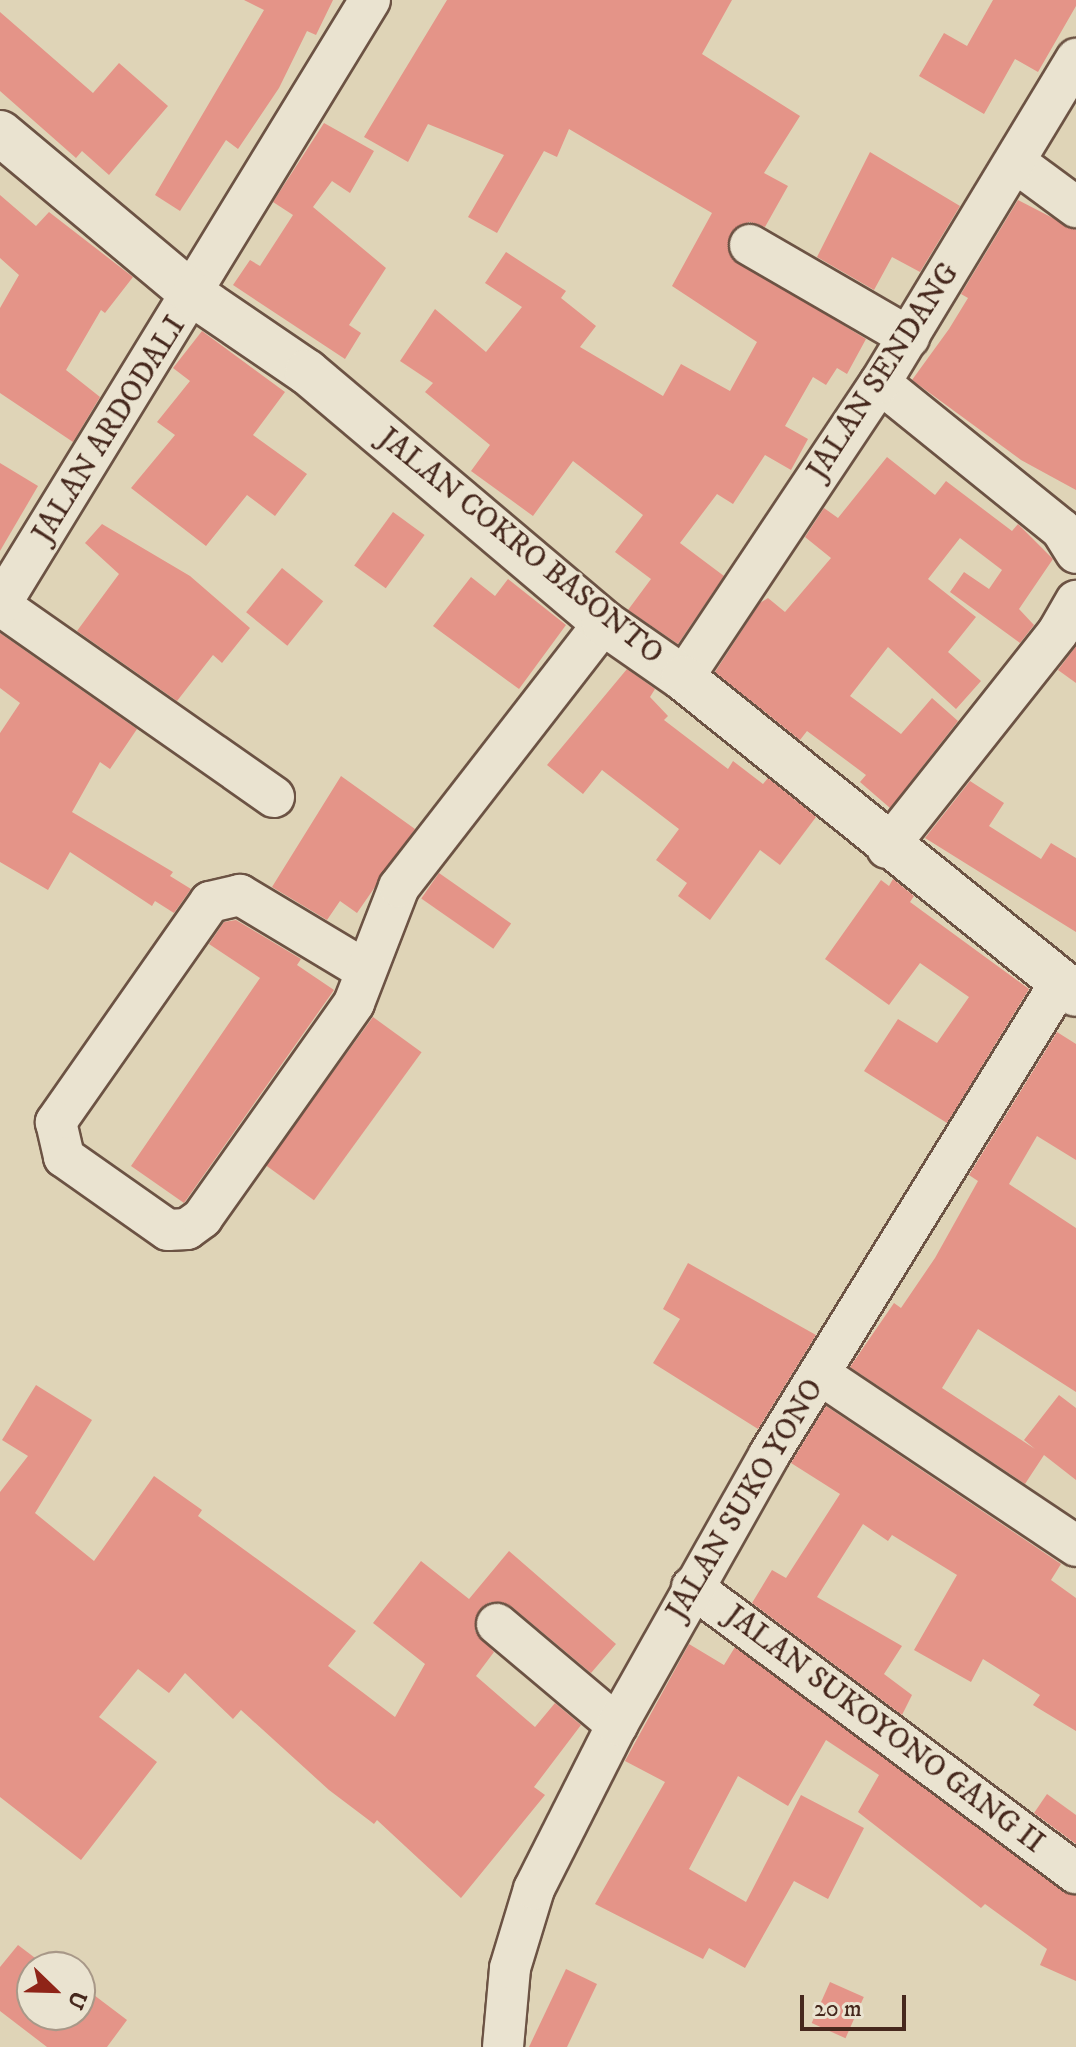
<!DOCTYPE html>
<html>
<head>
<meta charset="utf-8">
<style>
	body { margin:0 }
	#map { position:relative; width:1076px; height:2047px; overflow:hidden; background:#dfd4b7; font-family:"IM FELL DW Pica",serif }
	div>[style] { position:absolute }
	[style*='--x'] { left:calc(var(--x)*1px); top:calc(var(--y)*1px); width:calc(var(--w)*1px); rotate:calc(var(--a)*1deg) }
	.building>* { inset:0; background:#e49488; transform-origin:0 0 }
	.roads { filter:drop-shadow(2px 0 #6c5344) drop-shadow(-2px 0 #6c5344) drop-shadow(0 2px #6c5344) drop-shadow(0 -2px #6c5344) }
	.minor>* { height:40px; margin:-20px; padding:0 20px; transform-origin:20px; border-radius:20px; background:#eae3d0 }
	.tertiary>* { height:44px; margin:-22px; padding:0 22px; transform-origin:22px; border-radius:22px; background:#eae3d0 }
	span { translate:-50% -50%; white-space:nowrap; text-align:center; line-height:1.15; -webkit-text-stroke:6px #eae3d0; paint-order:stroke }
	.street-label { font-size:30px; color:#46281d }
	.north { position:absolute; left:16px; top:1951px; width:80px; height:80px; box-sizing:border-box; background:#eae3d0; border:2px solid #a89888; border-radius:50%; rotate:113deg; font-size:22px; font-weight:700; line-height:32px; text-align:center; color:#46281d }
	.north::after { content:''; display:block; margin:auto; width:28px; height:36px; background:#8f2418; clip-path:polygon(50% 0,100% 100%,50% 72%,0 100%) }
	.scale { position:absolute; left:800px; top:1995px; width:106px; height:36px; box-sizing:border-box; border:4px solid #46281d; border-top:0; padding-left:10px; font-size:24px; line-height:28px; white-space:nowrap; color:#46281d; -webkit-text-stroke:6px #eae3d0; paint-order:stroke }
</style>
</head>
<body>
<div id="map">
	<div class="building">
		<div style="clip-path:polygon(244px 0,333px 0,316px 35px,307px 31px,279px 88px,238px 149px,226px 140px,180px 211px,155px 195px,264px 10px)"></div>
		<div style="clip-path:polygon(447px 0,732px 0,702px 54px,800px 116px,764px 173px,788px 186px,765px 227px,749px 222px,731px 233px,730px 256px,866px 339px,847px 374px,837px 368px,826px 385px,813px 377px,785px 426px,808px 439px,791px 470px,765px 455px,733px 504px,717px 494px,680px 543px,724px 576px,678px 644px,628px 610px,651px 579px,615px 552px,643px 515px,573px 461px,533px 516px,471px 471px,490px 445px,425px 392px,433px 383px,400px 361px,435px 309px,486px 352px,522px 307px,485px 283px,506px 252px,566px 291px,561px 298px,596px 326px,580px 347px,663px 396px,681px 364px,730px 391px,757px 342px,672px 286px,712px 213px,569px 129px,557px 157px,544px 151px,497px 233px,468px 217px,504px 155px,428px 124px,408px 162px,364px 137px)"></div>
		<div style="clip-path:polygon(993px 0,1076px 0,1076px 6px,1038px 72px,1015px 59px,984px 114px,919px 76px,944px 33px,967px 46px)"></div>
		<div style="clip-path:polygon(0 12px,93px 93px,119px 63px,168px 106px,109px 175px,82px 151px,76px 158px,0 91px)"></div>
		<div style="clip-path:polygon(324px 123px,374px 151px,350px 193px,332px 181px,313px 207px,386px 268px,349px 325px,361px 333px,345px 359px,233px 285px,250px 260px,260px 266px,293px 215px,273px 202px)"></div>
		<div style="clip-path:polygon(870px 152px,960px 206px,920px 272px,892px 257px,874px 290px,817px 257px)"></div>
		<div style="clip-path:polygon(0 195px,36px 226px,49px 212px,133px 277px,105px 313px,101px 310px,66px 370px,100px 397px,73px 442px,0 393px,0 308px,19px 275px,0 258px)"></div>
		<div style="clip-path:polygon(1018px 200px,1076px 230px,1076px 490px,1021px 460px,912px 380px,949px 329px,968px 298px,961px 294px)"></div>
		<div style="clip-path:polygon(202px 331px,285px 392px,253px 435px,307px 474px,275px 516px,247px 495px,206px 546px,131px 488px,175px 435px,157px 422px,190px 381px,173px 368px)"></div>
		<div style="clip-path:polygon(887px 457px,935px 495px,946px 481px,1012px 531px,1018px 524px,1053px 559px,1019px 609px,1034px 625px,1020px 643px,950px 592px,964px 572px,989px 589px,1002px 570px,960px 538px,928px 579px,976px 617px,948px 652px,981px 681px,956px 709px,888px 647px,850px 696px,901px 734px,932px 698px,958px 721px,890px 808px,860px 782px,866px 775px,807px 731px,800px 740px,715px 672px,760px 603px,768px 598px,785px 612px,831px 558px,805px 537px,824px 508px,838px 518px)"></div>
		<div style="clip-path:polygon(0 463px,38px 486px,0 551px)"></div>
		<div style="left:393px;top:512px;width:39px;height:66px;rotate:36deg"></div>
		<div style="clip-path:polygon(102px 524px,190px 576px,250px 628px,222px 663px,213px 655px,177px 701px,77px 631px,119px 574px,85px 543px)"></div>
		<div style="left:282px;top:568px;width:53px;height:57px;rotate:39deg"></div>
		<div style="clip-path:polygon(471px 577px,495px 596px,508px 579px,566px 625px,519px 689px,433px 626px)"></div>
		<div style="clip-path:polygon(0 633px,137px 729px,110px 769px,100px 762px,72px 812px,173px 872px,170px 876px,191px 889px,174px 913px,155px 901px,152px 906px,70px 852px,48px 890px,0 862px,0 733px,20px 703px,0 688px)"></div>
		<div style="clip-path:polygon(1076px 646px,1076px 683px,1058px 670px)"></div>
		<div style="clip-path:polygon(627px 669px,655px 689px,650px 697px,668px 716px,664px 720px,728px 769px,733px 761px,763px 784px,768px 778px,816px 817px,780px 865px,760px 850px,710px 920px,678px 896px,687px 883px,656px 860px,679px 829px,602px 770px,583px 794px,547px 765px)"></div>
		<div style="clip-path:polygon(341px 776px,415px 829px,357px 913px,340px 901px,327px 920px,272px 887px)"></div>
		<div style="clip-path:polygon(970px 781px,1004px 803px,989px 826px,1041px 859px,1051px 843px,1076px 858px,1076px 932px,925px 838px)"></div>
		<div style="left:439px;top:873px;width:88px;height:31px;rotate:35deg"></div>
		<div style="clip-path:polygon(893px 879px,914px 896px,910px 902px,1029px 989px,947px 1123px,864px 1071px,898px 1019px,937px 1043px,969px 997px,920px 963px,889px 1005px,825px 959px,881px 880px,889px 886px)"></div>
		<div style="clip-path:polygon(236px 920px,301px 959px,297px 965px,334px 990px,184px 1203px,131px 1166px,260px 978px,209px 944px,224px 922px)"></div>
		<div style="left:373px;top:1017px;width:60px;height:183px;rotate:36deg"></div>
		<div style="clip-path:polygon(1057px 1032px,1076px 1044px,1076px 1160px,1037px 1136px,1009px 1184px,1076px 1228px,1076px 1392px,978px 1329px,942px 1388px,1035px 1449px,1024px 1440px,1059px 1395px,1076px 1408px,1076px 1480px,1044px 1455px,1025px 1484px,850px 1367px,894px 1303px,901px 1308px,935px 1258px,978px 1181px,969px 1175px)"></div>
		<div style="clip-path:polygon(688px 1263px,816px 1335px,758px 1429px,653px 1363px,680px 1319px,663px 1309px)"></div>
		<div style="clip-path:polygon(36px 1385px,92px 1420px,35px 1513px,94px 1561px,154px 1476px,202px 1510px,198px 1516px,356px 1631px,328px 1666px,395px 1717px,425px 1664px,373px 1623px,421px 1561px,469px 1599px,509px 1551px,616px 1644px,591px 1673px,511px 1606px,490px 1602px,479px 1610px,475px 1631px,494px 1652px,476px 1676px,535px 1727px,555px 1703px,581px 1725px,534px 1787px,545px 1795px,461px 1898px,377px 1820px,374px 1824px,329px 1790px,241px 1710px,233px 1719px,185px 1673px,169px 1693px,138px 1669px,99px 1717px,157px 1762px,81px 1860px,0 1797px,0 1492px,28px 1456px,2px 1440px)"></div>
		<div style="clip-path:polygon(826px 1406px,1061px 1564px,1051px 1580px,1076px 1598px,1076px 1731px,1033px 1705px,1040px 1695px,983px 1659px,971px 1682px,914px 1650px,957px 1575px,892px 1535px,888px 1541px,863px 1524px,817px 1597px,902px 1646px,884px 1674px,912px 1695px,902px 1715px,752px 1603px,772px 1570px,786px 1578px,840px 1494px,791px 1463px)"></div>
		<div style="clip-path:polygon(689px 1644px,724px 1665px,735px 1647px,1076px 1896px,1076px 1981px,1040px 1965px,1047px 1949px,985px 1904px,981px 1908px,858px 1812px,879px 1775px,826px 1740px,788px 1806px,738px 1776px,689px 1869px,746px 1902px,801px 1795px,864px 1828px,828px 1899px,794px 1881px,745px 1968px,709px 1948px,703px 1959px,595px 1904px,665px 1782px,625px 1761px)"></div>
		<div style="clip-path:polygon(1047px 1794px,1076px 1815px,1076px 1844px,1034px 1813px)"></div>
		<div style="clip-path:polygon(18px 1945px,47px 1967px,32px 1967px,32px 2015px,80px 2015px,80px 1993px,86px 1989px,127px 2020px,107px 2047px,47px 2047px,0 2011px,0 1967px)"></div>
		<div style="clip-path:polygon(566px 1969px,597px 1984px,567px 2047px,529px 2047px)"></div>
		<div style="left:830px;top:1982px;width:37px;height:45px;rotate:24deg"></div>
	</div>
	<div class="roads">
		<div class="minor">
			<div style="--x:1015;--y:162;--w:76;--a:36.4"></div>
			<div style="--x:750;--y:245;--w:184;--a:30.1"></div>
			<div style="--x:880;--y:383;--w:233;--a:38.9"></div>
			<div style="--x:1061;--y:529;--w:28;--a:58"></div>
			<div style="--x:683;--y:678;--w:355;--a:-56.3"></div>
			<div style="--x:880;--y:383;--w:379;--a:-58.8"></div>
			<div style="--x:274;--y:797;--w:335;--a:-145"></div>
			<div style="--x:0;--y:605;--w:709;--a:-58.55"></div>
			<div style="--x:887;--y:848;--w:275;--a:-51.6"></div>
			<div style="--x:1058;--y:632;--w:36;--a:-60"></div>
			<div style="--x:365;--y:970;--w:146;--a:-149"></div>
			<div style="--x:240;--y:895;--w:31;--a:167"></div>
			<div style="--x:210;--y:902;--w:269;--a:125"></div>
			<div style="--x:56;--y:1122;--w:36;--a:77"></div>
			<div style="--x:64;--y:1157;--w:127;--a:35.1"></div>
			<div style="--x:168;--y:1230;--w:19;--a:-3"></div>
			<div style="--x:187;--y:1229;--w:19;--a:-36"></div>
			<div style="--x:202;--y:1218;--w:263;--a:-54.7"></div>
			<div style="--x:354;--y:1003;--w:124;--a:-68.8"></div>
			<div style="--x:399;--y:887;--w:334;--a:-52.2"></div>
			<div style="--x:821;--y:1375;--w:307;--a:33.8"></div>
			<div style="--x:692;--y:1587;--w:479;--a:36.7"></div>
			<div style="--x:497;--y:1624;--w:157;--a:40.1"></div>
			<div style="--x:503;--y:2047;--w:79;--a:-84.9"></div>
			<div style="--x:510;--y:1968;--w:83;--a:-73.1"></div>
			<div style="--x:534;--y:1889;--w:184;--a:-63.2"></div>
			<div style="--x:617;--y:1725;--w:310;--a:-60.6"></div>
			<div style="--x:769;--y:1455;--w:554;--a:-58.35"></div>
		</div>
		<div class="tertiary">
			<div style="--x:0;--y:133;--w:253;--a:39.9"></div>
			<div style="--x:194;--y:295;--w:137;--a:34.3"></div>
			<div style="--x:307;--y:372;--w:389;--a:40.2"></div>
			<div style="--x:604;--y:623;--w:96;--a:34.8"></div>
			<div style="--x:683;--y:678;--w:504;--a:38.8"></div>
		</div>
	</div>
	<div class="street-label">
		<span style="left:884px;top:372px;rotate:-57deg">JALAN SENDANG</span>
		<span style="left:110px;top:430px;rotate:-58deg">JALAN ARDODALI</span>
		<span style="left:520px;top:547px;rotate:39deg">JALAN COKRO BASONTO</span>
		<span style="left:746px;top:1500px;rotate:-59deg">JALAN SUKO YONO</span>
		<span style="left:884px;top:1730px;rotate:37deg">JALAN SUKOYONO GANG II</span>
	</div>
	<div class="north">U</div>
	<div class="scale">20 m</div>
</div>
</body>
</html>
